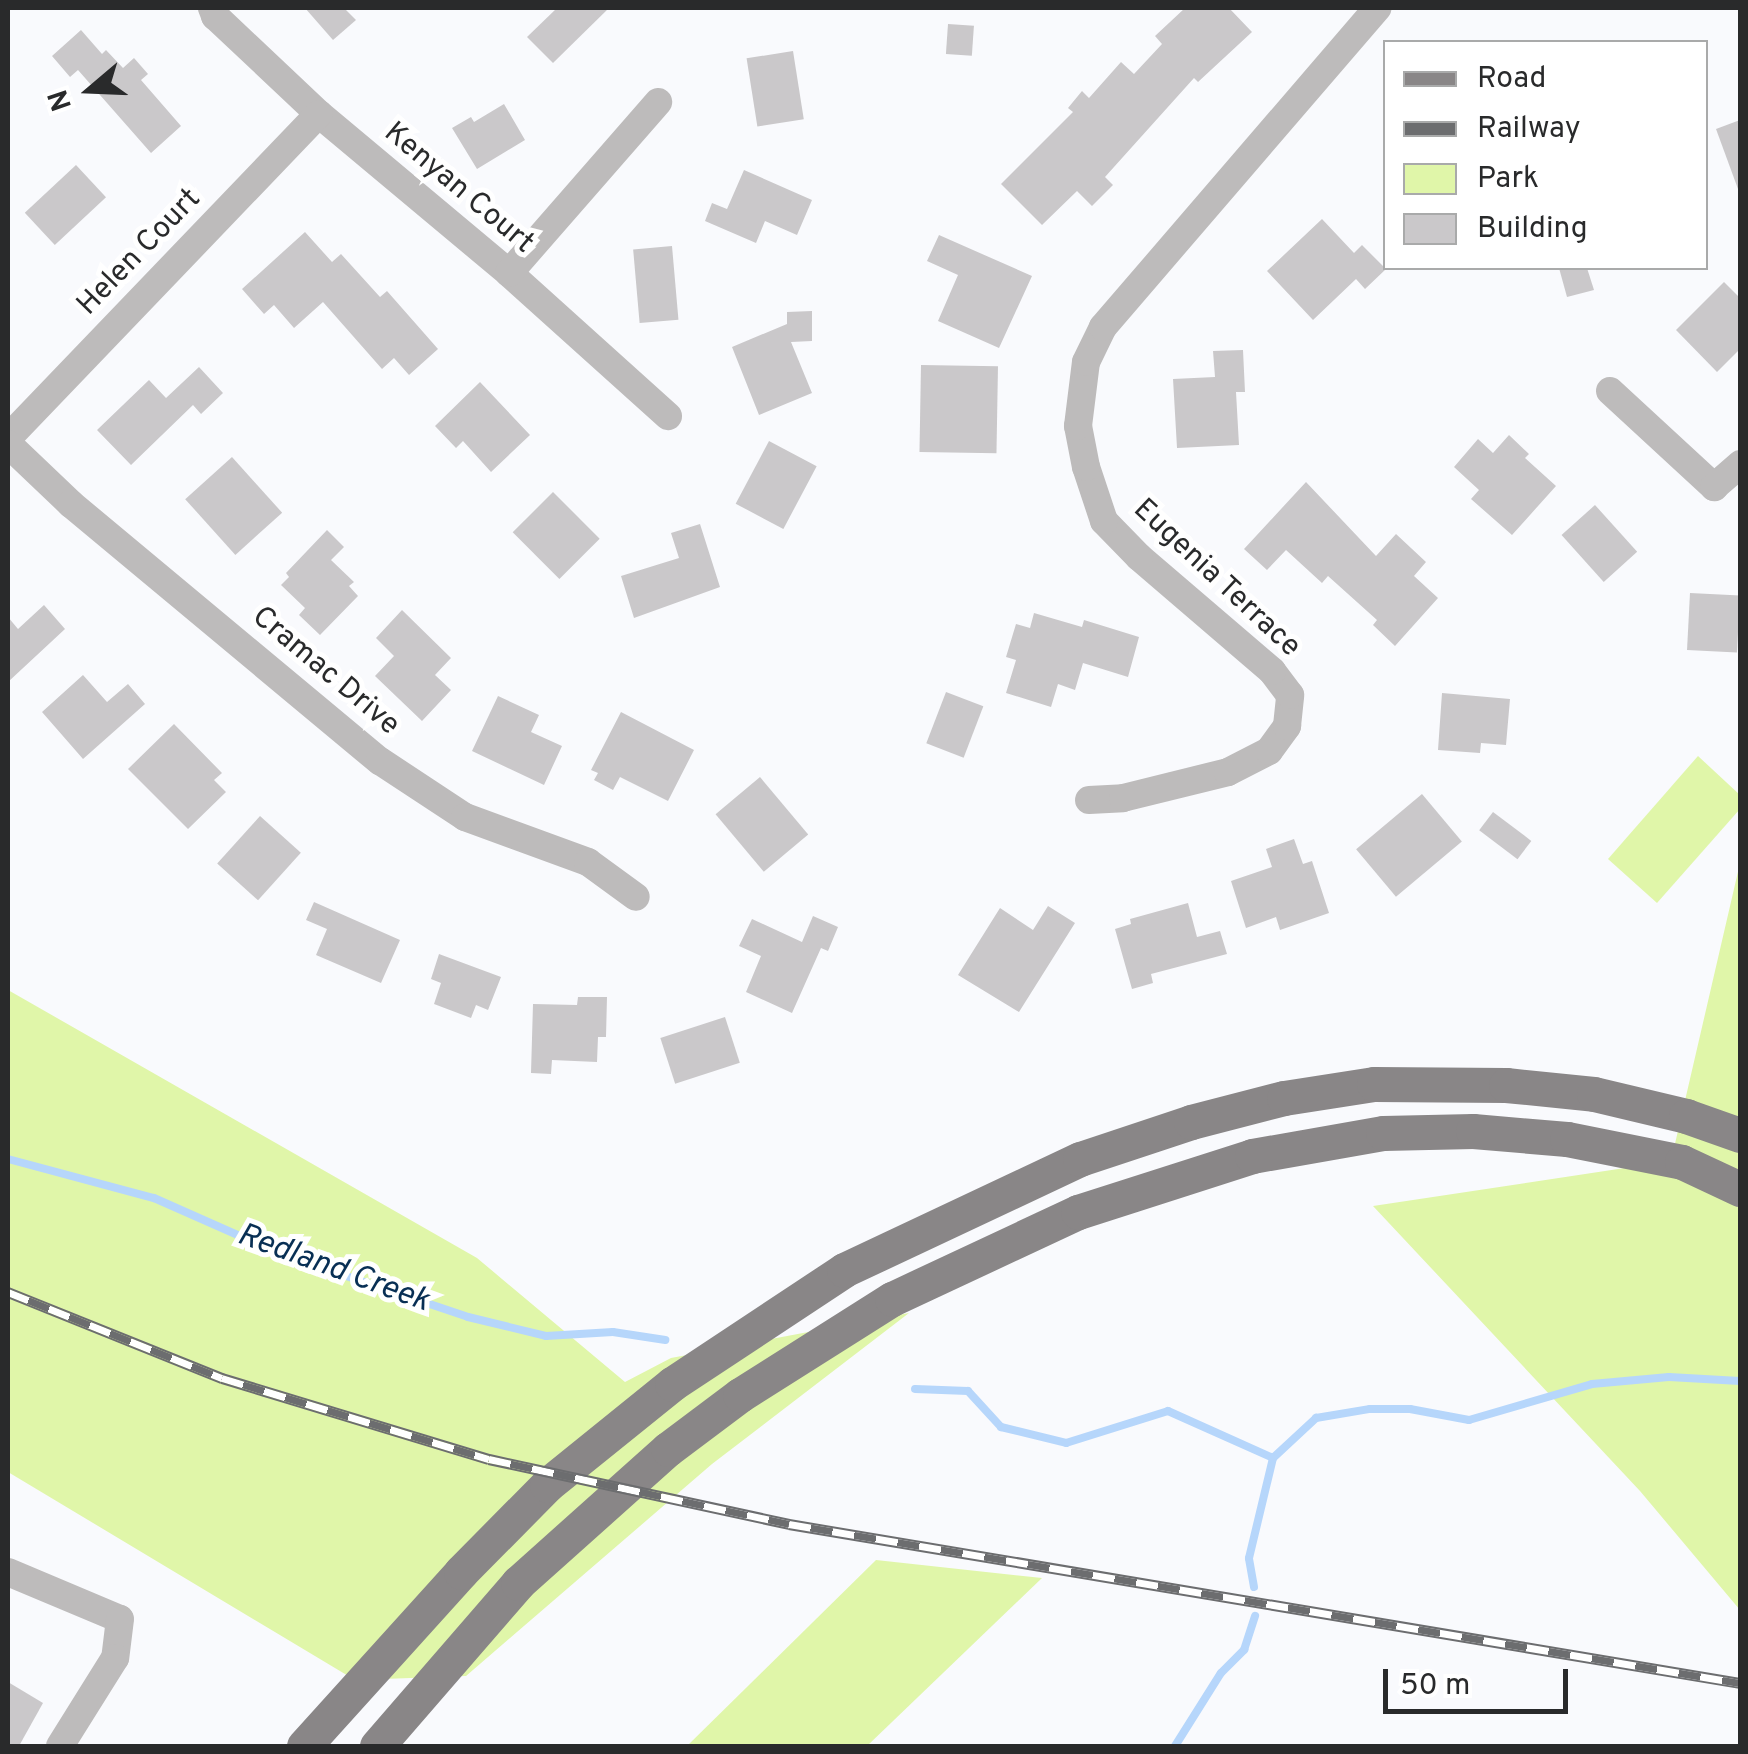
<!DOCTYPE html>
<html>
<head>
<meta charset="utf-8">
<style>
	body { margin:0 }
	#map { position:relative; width:1748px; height:1754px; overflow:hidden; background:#f9fafd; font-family:Overpass,sans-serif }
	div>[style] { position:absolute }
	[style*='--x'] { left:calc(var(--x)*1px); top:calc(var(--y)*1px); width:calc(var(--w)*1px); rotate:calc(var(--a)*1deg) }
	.green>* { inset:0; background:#e0f6a9 }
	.stream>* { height:8px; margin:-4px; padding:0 4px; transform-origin:4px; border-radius:4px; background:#b6d6fb }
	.building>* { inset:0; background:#cac8ca; transform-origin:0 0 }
	.minor>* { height:28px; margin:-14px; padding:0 14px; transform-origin:14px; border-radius:14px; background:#bdbbbb }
	.major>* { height:35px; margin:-17.5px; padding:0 17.5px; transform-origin:17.5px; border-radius:17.5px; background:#898687 }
	.rail>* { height:11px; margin-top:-5.5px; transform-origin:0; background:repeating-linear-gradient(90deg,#fff 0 22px,#6c6d6f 0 44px); box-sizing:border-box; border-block:2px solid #6c6d6f }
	span { translate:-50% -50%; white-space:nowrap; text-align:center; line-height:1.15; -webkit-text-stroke:10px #fff; paint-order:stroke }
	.street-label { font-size:30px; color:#292a2b }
	.water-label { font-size:32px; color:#082f54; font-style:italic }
	.frame { position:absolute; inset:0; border:10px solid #292a2b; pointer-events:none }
	.legend { position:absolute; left:1383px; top:40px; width:325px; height:230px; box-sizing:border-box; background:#fff; border:2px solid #a9aaaa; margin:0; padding:12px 18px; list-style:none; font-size:30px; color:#292a2b }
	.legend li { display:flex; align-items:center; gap:20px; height:50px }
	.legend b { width:50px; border:2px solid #a9aaaa }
	.north { position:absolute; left:40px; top:40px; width:100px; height:100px; -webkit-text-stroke:8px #fff; paint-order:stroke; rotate:251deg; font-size:28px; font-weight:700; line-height:40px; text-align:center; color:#292a2b }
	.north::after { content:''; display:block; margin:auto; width:35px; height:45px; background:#292a2b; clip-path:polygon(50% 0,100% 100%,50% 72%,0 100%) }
	.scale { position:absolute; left:1383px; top:1669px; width:185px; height:45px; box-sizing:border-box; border:5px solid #292a2b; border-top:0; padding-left:12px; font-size:30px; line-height:35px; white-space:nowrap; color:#292a2b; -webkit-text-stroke:8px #fff; paint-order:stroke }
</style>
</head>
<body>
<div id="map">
	<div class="green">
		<div style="clip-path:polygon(1698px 756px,1740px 795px,1740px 809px,1657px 903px,1608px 859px)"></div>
		<div style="clip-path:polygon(1740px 863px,1740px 1610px,1640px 1491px,1373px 1206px,1671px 1161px)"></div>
		<div style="clip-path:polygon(8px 990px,477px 1258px,625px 1382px,671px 1358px,909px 1313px,712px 1464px,466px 1676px,355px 1680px,8px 1472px)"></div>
		<div style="clip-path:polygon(876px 1560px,1042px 1578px,867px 1746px,687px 1746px)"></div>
	</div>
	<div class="stream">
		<div style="--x:8;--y:1159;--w:151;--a:15"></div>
		<div style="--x:154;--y:1198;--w:136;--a:23.9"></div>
		<div style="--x:278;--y:1253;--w:200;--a:18.6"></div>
		<div style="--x:468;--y:1317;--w:80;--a:13.7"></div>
		<div style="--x:546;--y:1336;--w:67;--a:-3.4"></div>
		<div style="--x:613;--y:1332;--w:53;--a:8.7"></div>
		<div style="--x:915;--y:1389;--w:53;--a:2.2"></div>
		<div style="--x:968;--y:1391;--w:49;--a:47.5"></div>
		<div style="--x:1001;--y:1427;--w:67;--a:13.8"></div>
		<div style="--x:1066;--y:1443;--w:107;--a:-17.4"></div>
		<div style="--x:1168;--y:1411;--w:115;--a:24.1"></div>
		<div style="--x:1273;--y:1458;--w:59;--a:-42.9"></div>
		<div style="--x:1316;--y:1418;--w:55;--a:-9.5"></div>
		<div style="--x:1370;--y:1409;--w:40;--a:0"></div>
		<div style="--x:1410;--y:1409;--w:60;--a:10.6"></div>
		<div style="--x:1469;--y:1420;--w:128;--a:-16.3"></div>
		<div style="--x:1592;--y:1384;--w:77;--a:-5.2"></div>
		<div style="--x:1669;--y:1377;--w:71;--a:3.2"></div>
		<div style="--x:1254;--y:1587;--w:29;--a:-100"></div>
		<div style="--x:1249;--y:1558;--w:103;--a:-76.5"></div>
		<div style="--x:1175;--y:1746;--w:86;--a:-57.8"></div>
		<div style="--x:1221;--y:1673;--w:33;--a:-45"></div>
		<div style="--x:1244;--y:1650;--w:36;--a:-72"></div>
	</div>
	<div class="building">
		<div style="clip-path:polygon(305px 8px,344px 8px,356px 20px,333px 40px)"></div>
		<div style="clip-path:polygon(557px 8px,609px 8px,553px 63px,527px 37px)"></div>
		<div style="clip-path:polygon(1185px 8px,1229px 8px,1252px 32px,1198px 82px,1194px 78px,1105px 177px,1113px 185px,1092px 206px,1077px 191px,1042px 225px,1001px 184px,1073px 112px,1068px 108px,1082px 91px,1089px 98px,1121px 62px,1134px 74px,1162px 44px,1155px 36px)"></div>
		<div style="left:948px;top:24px;width:26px;height:30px;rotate:4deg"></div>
		<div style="clip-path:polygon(81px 30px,102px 54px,106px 50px,123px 68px,134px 58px,148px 74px,141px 80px,181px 126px,151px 153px,78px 70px,70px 77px,52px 56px)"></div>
		<div style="left:793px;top:51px;width:69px;height:47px;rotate:81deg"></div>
		<div style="clip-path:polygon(504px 104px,525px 140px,477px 169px,452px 128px,471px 117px,474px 122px)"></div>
		<div style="clip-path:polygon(1740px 120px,1740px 188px,1738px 189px,1716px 129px)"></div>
		<div style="left:76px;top:165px;width:44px;height:70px;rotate:47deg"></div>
		<div style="clip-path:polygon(744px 170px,812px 200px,797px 235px,765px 221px,756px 243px,705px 221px,712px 203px,727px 209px)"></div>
		<div style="clip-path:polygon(1322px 219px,1354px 253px,1362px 245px,1386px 269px,1365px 289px,1356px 279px,1313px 320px,1267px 271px)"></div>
		<div style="clip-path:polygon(305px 232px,332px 262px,341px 254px,380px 297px,387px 291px,438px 349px,409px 375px,394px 358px,382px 369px,323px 302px,294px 328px,274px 305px,264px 314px,242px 289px)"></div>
		<div style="clip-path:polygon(939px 235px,1032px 276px,999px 348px,938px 321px,958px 275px,927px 261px)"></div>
		<div style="left:672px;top:246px;width:74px;height:39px;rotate:85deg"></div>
		<div style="clip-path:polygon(1559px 268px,1587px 268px,1594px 290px,1567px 297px)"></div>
		<div style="clip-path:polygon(1724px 282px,1740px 298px,1740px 349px,1717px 372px,1676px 330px)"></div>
		<div style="clip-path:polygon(812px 311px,812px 341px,791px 342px,812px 393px,759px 415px,732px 347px,787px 324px,787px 312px)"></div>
		<div style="clip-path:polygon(1243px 350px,1245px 392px,1236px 392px,1239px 445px,1177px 448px,1173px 379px,1215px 377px,1213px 351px)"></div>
		<div style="left:921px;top:365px;width:77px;height:87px;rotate:1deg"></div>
		<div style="clip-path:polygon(199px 367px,223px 393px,201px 414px,193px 405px,131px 465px,97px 430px,149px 380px,166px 398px)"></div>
		<div style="clip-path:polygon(480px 382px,530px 435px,491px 472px,463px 441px,456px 448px,435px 426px)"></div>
		<div style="clip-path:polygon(1509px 435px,1529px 454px,1525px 458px,1556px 486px,1512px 535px,1471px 499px,1479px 490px,1454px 467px,1478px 439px,1493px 453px)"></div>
		<div style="left:769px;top:441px;width:54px;height:71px;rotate:28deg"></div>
		<div style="left:232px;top:457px;width:75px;height:63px;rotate:48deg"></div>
		<div style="clip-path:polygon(1306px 482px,1376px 556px,1396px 534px,1426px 562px,1414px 576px,1438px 598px,1395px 646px,1373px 625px,1377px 620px,1328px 576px,1322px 583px,1286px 550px,1267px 570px,1244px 549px)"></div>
		<div style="left:553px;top:492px;width:66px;height:57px;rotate:45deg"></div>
		<div style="left:1595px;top:505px;width:63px;height:45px;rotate:48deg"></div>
		<div style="clip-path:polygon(700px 524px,720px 587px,634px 618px,621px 576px,679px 558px,671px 533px)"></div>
		<div style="clip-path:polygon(327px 530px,344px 547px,331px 560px,354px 582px,349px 586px,358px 596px,320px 635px,299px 615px,305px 608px,281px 585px,289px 577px,286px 573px)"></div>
		<div style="left:1690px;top:593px;width:50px;height:57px;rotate:3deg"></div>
		<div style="clip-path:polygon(44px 605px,65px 629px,8px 682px,8px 617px,18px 629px)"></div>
		<div style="clip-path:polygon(402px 610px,451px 658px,435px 675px,451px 690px,422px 721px,375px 676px,394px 656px,376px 638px)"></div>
		<div style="clip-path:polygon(1034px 613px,1082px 627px,1084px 620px,1139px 637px,1128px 677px,1083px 663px,1075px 690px,1058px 684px,1051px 707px,1006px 693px,1016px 660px,1006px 657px,1016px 624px,1030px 628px)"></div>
		<div style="clip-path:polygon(83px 675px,107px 702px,128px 684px,145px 704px,83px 759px,42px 712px)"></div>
		<div style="left:946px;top:692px;width:40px;height:55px;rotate:21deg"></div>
		<div style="clip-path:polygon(1442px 693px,1510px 699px,1506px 745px,1481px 743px,1480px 753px,1438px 750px)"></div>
		<div style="clip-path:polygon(498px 696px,539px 715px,531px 732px,562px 746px,544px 785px,472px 751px)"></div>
		<div style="clip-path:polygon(621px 712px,694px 750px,668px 801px,620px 777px,613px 790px,594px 780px,598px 773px,591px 770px)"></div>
		<div style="clip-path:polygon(174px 724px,222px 773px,214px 780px,226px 792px,188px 829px,128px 769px)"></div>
		<div style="left:760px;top:777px;width:75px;height:58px;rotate:50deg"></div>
		<div style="left:1422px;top:794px;width:62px;height:86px;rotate:50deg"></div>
		<div style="left:1493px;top:812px;width:48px;height:23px;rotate:37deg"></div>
		<div style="left:260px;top:816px;width:55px;height:64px;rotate:42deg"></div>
		<div style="clip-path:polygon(1294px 839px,1303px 864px,1312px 861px,1329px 913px,1280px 930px,1276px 917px,1246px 928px,1231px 881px,1272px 867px,1266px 849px)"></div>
		<div style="clip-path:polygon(314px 902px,400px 940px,381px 983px,316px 955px,327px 929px,306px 920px)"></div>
		<div style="clip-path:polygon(1188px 903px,1197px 937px,1220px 931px,1227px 954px,1151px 974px,1153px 983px,1132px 989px,1115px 929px,1131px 924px,1130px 919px)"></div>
		<div style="clip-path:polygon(1048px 906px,1075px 923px,1019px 1012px,958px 975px,1000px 908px,1033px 930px)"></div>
		<div style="clip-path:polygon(813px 916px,838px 927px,828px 951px,821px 948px,792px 1013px,746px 992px,761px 956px,739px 946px,752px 919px,802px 942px)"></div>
		<div style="clip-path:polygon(439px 954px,501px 977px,488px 1010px,476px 1005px,471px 1018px,434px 1004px,441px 983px,431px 979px)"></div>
		<div style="clip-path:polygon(578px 997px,607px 997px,606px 1037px,598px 1037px,597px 1062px,552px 1060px,551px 1074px,531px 1073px,533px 1004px,577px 1005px)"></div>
		<div style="left:725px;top:1017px;width:48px;height:68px;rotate:72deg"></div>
		<div style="clip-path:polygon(8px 1682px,43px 1703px,19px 1746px,8px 1746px)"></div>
	</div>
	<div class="minor">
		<div style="--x:212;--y:8;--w:9;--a:69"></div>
		<div style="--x:215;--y:16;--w:143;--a:43.3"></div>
		<div style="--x:319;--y:114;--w:248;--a:39.9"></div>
		<div style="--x:509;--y:273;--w:214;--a:42"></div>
		<div style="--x:509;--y:273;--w:227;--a:-48.9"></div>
		<div style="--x:1610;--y:391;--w:142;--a:42.7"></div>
		<div style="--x:1714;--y:487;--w:35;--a:-41"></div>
		<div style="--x:8;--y:438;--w:449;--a:-46.2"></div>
		<div style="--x:8;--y:444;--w:87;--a:43.6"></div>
		<div style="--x:71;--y:504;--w:402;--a:39.8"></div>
		<div style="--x:380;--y:761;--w:102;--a:33.4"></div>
		<div style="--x:465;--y:817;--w:131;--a:20.1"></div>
		<div style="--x:588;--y:862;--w:59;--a:36.1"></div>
		<div style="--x:1089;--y:800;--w:34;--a:-3"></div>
		<div style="--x:1123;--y:798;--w:108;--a:-13.9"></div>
		<div style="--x:1228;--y:772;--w:46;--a:-27.1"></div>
		<div style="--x:1269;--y:751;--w:31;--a:-54"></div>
		<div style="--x:1287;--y:726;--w:31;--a:-84"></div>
		<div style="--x:1290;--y:695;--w:30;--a:-127"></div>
		<div style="--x:1272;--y:671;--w:175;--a:-139.4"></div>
		<div style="--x:1139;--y:557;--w:50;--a:-134.2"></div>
		<div style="--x:1104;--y:521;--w:57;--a:-108.4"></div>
		<div style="--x:1086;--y:467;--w:42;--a:-101"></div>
		<div style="--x:1078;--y:426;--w:64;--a:-82.9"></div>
		<div style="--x:1086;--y:362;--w:39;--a:-64"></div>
		<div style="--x:1103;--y:327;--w:421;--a:-49.3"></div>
		<div style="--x:8;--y:1572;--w:121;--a:22.8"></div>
		<div style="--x:120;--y:1619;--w:39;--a:97"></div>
		<div style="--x:115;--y:1658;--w:104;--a:122"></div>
	</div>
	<div class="major">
		<div style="--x:304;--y:1746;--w:234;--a:-47.9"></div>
		<div style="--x:461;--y:1572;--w:122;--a:-45.3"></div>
		<div style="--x:547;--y:1485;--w:161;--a:-38.9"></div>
		<div style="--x:672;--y:1384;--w:206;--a:-33.5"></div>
		<div style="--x:844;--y:1270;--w:261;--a:-25.2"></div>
		<div style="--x:1080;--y:1159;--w:117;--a:-18.4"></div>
		<div style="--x:1191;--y:1122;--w:96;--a:-14.5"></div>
		<div style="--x:1284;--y:1098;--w:91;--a:-8.8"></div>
		<div style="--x:1374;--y:1084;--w:132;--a:0.4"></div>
		<div style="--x:1506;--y:1085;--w:88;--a:5.8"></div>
		<div style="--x:1594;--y:1094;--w:95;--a:13.4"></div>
		<div style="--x:1686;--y:1116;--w:57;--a:19.4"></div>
		<div style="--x:377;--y:1746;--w:216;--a:-49.1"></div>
		<div style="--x:518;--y:1583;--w:201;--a:-41.8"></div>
		<div style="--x:668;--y:1449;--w:90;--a:-36.9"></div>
		<div style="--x:740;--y:1395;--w:180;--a:-32.3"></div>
		<div style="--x:892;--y:1299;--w:205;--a:-25.1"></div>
		<div style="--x:1078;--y:1212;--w:183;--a:-17.8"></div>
		<div style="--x:1252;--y:1156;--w:133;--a:-10"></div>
		<div style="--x:1383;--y:1133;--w:90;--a:-1.3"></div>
		<div style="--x:1473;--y:1131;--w:94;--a:4.9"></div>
		<div style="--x:1567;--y:1139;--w:117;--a:11.3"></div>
		<div style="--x:1682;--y:1162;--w:64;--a:25"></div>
	</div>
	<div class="rail">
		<div style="--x:8;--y:1292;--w:231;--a:21.9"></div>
		<div style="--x:222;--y:1378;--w:279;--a:16.9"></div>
		<div style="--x:489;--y:1459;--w:307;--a:12.2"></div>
		<div style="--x:789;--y:1524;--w:964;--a:9.49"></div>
	</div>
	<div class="street-label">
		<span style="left:458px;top:189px;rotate:40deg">Kenyan Court</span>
		<span style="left:140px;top:253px;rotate:-46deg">Helen Court</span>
		<span style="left:1216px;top:579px;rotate:43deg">Eugenia Terrace</span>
		<span style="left:325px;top:672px;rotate:40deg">Cramac Drive</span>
	</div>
	<div class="water-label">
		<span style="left:333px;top:1269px;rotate:20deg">Redland Creek</span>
	</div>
	<div class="frame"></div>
	<ul class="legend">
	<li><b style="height:12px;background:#898687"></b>Road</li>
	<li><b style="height:12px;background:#6c6d6f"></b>Railway</li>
	<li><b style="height:28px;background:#e0f6a9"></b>Park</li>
	<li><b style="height:28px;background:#cac8ca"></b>Building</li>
	</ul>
	<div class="north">N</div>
	<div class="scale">50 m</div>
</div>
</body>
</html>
